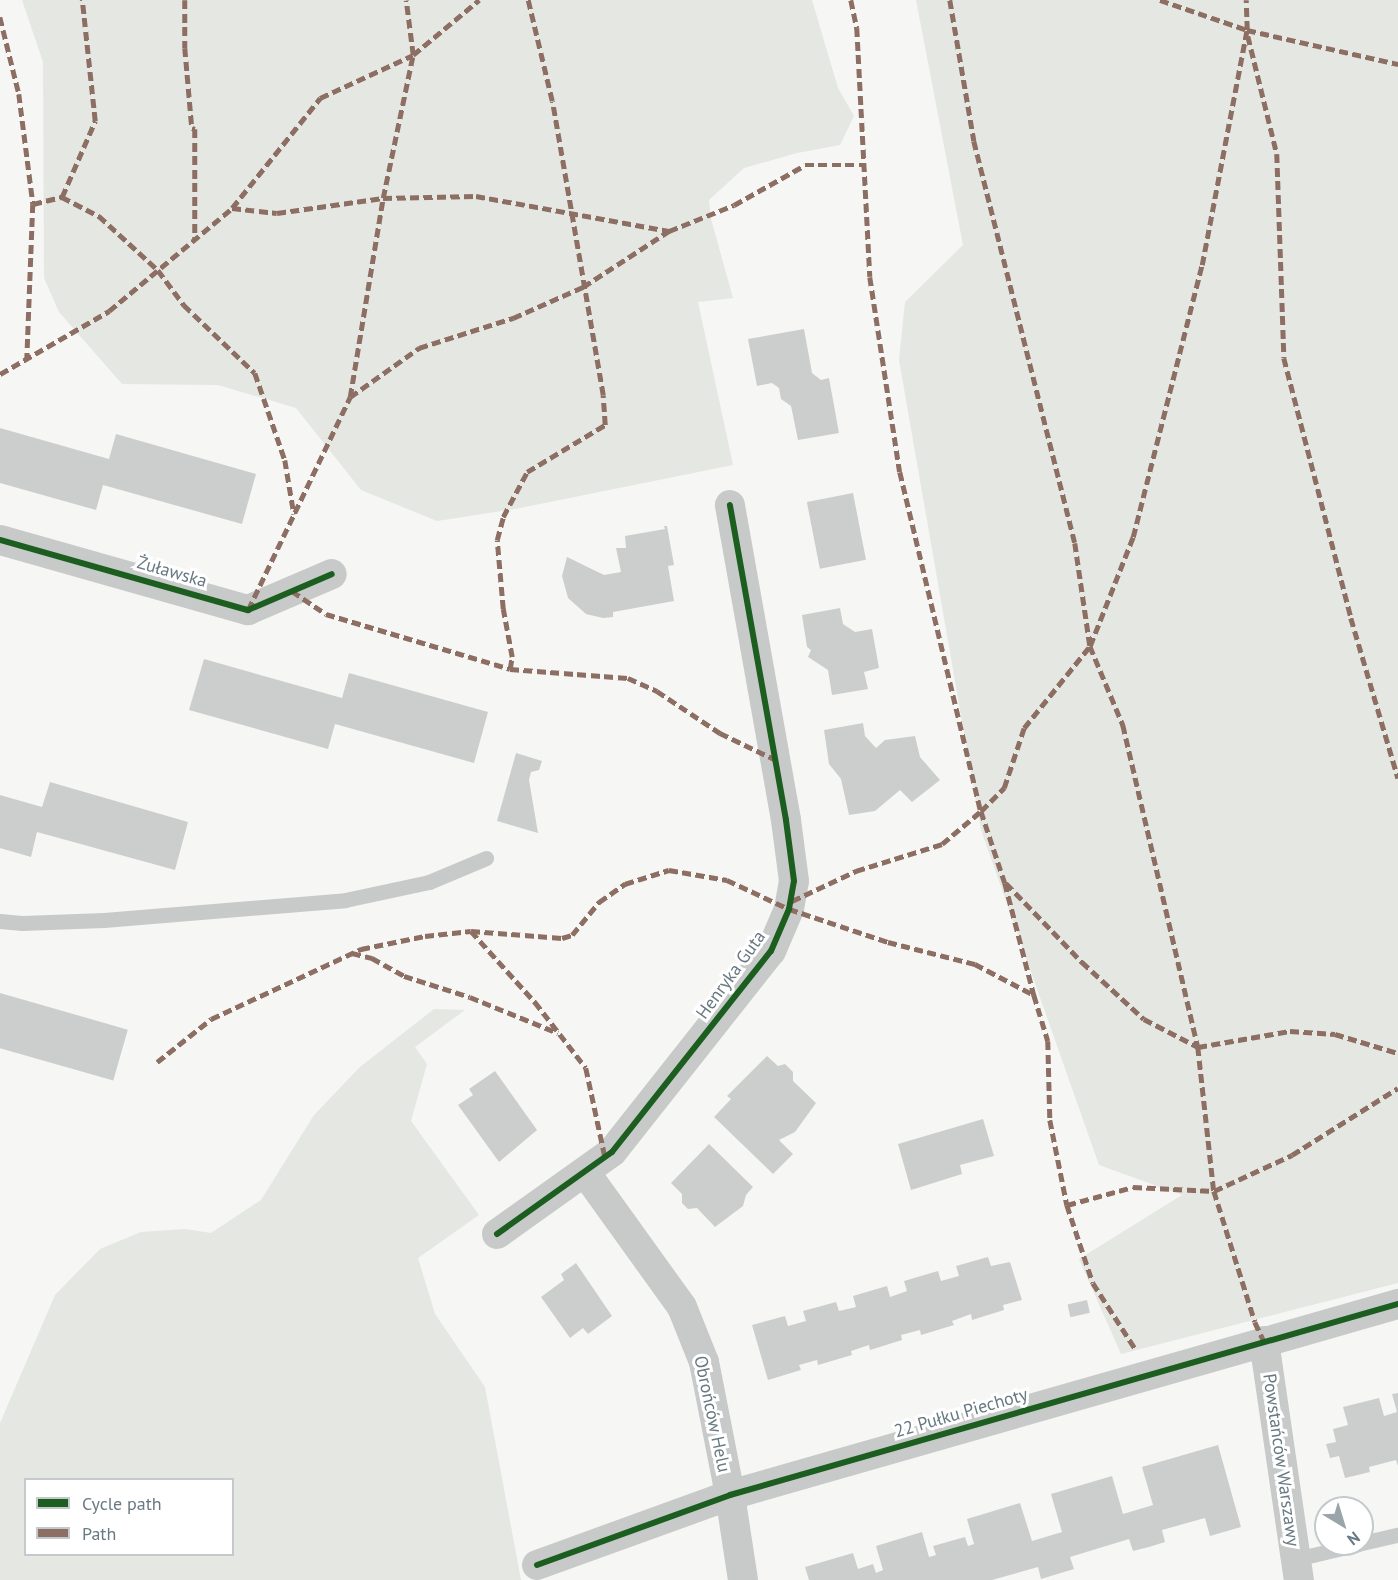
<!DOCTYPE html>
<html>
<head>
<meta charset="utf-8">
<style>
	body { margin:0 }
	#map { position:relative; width:1398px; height:1580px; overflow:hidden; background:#f6f6f5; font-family:"PT Sans",sans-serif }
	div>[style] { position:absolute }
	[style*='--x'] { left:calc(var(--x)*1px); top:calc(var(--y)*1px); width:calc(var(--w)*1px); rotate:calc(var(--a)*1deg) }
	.green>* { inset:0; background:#e5e7e2 }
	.building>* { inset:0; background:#cccece; transform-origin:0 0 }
	.lane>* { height:15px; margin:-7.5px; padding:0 7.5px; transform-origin:7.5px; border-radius:7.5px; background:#c8caca }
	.street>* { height:30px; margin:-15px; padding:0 15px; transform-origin:15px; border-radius:15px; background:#c8caca }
	.quiet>* { height:4.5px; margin-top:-2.25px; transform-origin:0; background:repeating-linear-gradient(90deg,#8d6e63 0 9px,transparent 0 13.5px) }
	.cycleway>* { height:6px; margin:-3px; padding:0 3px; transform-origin:3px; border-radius:3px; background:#1b5e20 }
	span { translate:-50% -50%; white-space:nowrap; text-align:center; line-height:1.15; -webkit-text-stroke:6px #fff; paint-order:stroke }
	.street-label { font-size:18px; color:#687982 }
	.legend { position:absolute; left:24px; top:1478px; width:210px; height:78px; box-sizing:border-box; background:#fff; border:2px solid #c3c9cd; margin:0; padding:8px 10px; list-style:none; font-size:18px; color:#687982 }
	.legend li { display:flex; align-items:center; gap:12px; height:30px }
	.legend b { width:30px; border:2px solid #c3c9cd }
	.north { position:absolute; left:1314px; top:1496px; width:60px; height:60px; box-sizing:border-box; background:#fff; border:2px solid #c3c9cd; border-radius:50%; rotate:142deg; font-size:16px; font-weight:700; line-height:24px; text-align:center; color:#687982 }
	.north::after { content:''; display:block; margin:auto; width:21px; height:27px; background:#9aa5aa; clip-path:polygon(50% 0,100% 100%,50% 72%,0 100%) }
</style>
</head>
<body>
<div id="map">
	<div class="green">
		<div style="clip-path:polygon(22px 0,812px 0,838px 88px,854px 116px,840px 145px,797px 153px,744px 168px,709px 200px,711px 219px,733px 298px,698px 302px,733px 465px,515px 509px,437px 521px,361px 490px,296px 408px,218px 385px,122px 384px,59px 312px,44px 278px,43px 62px)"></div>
		<div style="clip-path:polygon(916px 0,1398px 0,1398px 1283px,1121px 1354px,1079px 1259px,1182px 1195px,1099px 1165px,981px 830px,899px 360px,905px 302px,963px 245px)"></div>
		<div style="clip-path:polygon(evenodd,434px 1009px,465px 1010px,415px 1047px,427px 1064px,411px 1121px,479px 1215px,418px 1258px,435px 1314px,485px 1387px,521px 1580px,0 1580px,0 1423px,55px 1295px,100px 1249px,141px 1232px,185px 1229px,211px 1233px,261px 1200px,314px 1115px,360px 1067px,434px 1009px,26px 1480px,232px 1480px,232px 1554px,26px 1554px,26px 1480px)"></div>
	</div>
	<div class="building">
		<div style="clip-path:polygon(804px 329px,812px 373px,821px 380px,829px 378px,839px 433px,798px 440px,791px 406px,781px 399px,779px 388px,772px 383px,757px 386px,748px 339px)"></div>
		<div style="clip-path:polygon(0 428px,109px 459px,116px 434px,256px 474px,242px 524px,103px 485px,96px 510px,0 483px)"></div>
		<div style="left:853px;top:493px;width:68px;height:47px;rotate:79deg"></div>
		<div style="clip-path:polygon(664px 526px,667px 526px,674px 565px,668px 566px,674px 601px,613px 612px,613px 617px,603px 618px,586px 614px,568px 598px,562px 576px,567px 557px,604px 575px,621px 572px,616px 548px,626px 548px,625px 536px,665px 529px)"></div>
		<div style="clip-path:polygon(840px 608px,843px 624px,855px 632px,872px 629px,879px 668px,864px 672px,868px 689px,832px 695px,828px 670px,808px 657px,811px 650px,807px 647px,802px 615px)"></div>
		<div style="clip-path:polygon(204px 659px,342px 698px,349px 673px,488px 712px,474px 763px,335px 724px,328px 749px,189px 710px)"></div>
		<div style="clip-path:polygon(863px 723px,865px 736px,876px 748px,885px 740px,915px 736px,920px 757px,940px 780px,912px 802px,900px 790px,875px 811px,849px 815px,841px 779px,829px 764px,824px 730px)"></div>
		<div style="clip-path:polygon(516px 753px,542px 761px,539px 770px,531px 772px,529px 780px,538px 833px,497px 821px)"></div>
		<div style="clip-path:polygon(50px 782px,188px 822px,175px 870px,37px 832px,31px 857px,0 848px,0 795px,42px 807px)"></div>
		<div style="left:0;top:993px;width:133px;height:53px;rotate:16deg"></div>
		<div style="clip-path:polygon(767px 1056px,778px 1066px,785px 1064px,793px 1072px,793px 1081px,816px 1103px,795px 1132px,779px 1140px,793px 1154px,773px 1174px,714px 1117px,731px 1099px,727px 1096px)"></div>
		<div style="clip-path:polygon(495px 1071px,537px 1130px,499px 1162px,458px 1105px,473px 1095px,469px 1089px)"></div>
		<div style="clip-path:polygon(983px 1119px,994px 1156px,960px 1165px,962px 1174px,911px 1190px,898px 1144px)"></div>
		<div style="clip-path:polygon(709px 1144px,753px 1187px,746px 1195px,743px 1206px,715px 1227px,697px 1208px,688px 1209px,682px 1203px,682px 1194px,671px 1183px)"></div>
		<div style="clip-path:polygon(988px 1257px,991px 1266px,1010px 1262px,1022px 1300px,1003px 1305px,1004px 1310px,972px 1320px,971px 1314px,952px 1321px,954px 1325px,921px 1335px,920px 1330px,901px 1335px,902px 1340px,870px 1350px,869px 1345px,851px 1351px,852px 1355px,818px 1365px,817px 1360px,799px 1365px,801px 1370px,768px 1380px,752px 1325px,785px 1316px,788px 1326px,806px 1321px,803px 1311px,836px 1302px,839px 1311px,856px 1307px,853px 1296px,887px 1286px,890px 1297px,907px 1291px,904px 1281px,938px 1271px,941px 1281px,959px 1276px,956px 1266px)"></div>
		<div style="clip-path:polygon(576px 1263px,612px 1316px,588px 1334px,583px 1328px,570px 1338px,541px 1297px,564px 1280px,561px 1274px)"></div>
		<div style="left:1087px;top:1300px;width:13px;height:20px;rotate:77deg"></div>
		<div style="clip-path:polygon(1398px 1393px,1398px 1466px,1396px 1460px,1369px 1467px,1370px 1472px,1345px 1478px,1339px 1456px,1330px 1458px,1326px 1444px,1336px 1442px,1333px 1429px,1348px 1425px,1343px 1407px,1379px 1398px,1384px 1416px,1397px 1412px,1392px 1394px)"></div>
		<div style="clip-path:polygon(1218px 1445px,1241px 1527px,1210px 1536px,1205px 1518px,1162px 1530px,1165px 1542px,1149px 1547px,1133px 1551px,1129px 1539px,1070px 1557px,1074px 1569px,1041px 1579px,1038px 1567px,992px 1580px,809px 1580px,805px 1567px,853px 1553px,858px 1569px,873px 1564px,876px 1573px,883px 1570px,876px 1546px,922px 1532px,929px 1557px,936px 1555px,933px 1546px,965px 1537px,968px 1546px,974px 1544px,967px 1519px,1020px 1503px,1032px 1541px,1062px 1532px,1051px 1494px,1112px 1476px,1123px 1514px,1153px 1505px,1142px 1467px)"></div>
	</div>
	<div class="lane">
		<div style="--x:0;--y:921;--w:22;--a:5"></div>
		<div style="--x:22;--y:923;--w:82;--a:-2.1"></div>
		<div style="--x:104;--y:920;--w:242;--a:-4.7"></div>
		<div style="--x:345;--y:900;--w:86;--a:-12.1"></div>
		<div style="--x:429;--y:882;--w:62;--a:-22.8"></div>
		<div style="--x:1362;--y:1543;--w:37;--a:-13"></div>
		<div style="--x:1296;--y:1559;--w:65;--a:-13.4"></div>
	</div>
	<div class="street">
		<div style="--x:0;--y:540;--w:258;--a:15.8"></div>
		<div style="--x:248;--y:610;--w:91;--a:-23.2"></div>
		<div style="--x:585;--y:1172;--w:166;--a:54.3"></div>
		<div style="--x:682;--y:1307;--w:59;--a:68.2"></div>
		<div style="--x:704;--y:1362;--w:136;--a:78.9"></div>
		<div style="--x:730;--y:1495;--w:86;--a:81.3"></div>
		<div style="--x:497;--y:1234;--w:141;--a:-35.5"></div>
		<div style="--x:612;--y:1152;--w:256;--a:-51.7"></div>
		<div style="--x:771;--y:951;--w:46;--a:-66.8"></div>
		<div style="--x:789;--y:909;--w:28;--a:-80"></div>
		<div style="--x:794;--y:881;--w:62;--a:-97.5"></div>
		<div style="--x:786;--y:820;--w:320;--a:-100.1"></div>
		<div style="--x:1264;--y:1341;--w:242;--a:81.7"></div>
		<div style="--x:537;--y:1565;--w:205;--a:-19.9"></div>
		<div style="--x:730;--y:1495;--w:695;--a:-15.96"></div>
	</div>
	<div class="quiet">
		<div style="--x:185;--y:0;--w:48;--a:90"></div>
		<div style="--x:185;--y:48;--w:80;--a:85"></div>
		<div style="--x:192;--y:128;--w:3;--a:18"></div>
		<div style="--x:195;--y:129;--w:110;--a:90"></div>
		<div style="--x:851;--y:0;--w:29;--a:78"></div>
		<div style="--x:857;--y:28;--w:249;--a:87"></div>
		<div style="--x:870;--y:277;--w:197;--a:81.3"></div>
		<div style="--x:900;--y:472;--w:349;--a:76.6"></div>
		<div style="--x:981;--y:811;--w:76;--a:71.6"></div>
		<div style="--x:1005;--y:883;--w:116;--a:75.5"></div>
		<div style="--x:950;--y:0;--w:143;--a:80.3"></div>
		<div style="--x:974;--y:141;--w:414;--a:75.9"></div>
		<div style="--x:1075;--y:543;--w:104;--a:81.7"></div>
		<div style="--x:1090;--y:646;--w:86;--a:67.3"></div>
		<div style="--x:1123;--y:725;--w:331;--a:76.9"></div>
		<div style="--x:1198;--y:1047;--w:145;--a:83.7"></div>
		<div style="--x:1214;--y:1191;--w:137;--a:72.6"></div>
		<div style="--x:1255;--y:1322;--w:21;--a:65"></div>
		<div style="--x:1160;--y:0;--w:92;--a:19"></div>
		<div style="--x:1247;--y:30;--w:155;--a:12.7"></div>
		<div style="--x:0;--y:17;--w:79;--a:76.1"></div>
		<div style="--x:19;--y:94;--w:111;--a:82.7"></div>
		<div style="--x:33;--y:204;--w:154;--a:92.2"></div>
		<div style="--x:1248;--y:36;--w:122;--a:76.2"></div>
		<div style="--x:1277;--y:154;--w:204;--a:88"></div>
		<div style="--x:1284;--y:358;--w:268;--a:75.5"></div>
		<div style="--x:1351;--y:618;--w:167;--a:73.6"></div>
		<div style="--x:62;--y:197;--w:83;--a:-66.5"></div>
		<div style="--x:95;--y:121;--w:122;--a:-96.1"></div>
		<div style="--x:33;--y:204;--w:30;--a:-14"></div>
		<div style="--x:62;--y:197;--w:42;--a:27.2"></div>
		<div style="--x:99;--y:216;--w:80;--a:42.5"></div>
		<div style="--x:158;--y:270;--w:44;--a:53.4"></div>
		<div style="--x:184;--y:305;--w:98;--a:43.8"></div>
		<div style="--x:255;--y:373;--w:92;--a:71"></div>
		<div style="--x:285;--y:460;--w:55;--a:80.5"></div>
		<div style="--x:232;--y:208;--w:45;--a:6.3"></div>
		<div style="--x:277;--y:213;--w:107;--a:-8.1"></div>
		<div style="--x:383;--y:198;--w:93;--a:-1.2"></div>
		<div style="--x:476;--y:196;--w:196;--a:10.3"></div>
		<div style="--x:669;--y:231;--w:70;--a:-21.8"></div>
		<div style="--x:734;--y:205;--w:81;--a:-29.4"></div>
		<div style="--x:805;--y:165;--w:57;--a:0"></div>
		<div style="--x:0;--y:374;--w:126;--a:-30"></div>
		<div style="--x:109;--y:311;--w:160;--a:-39.9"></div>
		<div style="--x:232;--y:208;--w:141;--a:-51.3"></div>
		<div style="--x:320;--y:98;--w:102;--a:-24.8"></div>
		<div style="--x:413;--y:55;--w:86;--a:-39.8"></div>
		<div style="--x:350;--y:397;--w:85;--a:-35.4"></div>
		<div style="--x:419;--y:348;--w:99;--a:-17.7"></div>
		<div style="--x:513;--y:318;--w:77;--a:-23.9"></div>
		<div style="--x:583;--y:287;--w:103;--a:-33.1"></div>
		<div style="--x:292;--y:591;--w:41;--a:34.1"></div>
		<div style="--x:326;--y:614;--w:192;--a:16.6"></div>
		<div style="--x:510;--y:669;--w:118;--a:4.4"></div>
		<div style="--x:628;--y:678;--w:32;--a:24"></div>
		<div style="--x:657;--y:691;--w:76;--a:33.7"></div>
		<div style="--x:720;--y:733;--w:62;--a:25.7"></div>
		<div style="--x:248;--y:610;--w:236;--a:-64.4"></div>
		<div style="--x:350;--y:397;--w:202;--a:-80.6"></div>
		<div style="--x:383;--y:198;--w:146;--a:-78.2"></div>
		<div style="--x:413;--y:55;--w:55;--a:-97.3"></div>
		<div style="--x:510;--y:669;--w:12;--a:-81"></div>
		<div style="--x:512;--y:657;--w:49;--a:-100.6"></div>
		<div style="--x:503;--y:609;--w:69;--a:-95"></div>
		<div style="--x:497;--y:540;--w:24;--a:-75"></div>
		<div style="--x:503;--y:517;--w:51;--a:-61.9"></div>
		<div style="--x:527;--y:472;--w:91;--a:-31.1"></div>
		<div style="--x:605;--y:425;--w:30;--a:-94"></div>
		<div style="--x:603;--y:395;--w:298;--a:-99.8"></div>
		<div style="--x:552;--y:101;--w:104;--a:-103.4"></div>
		<div style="--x:1006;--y:883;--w:110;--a:46.1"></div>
		<div style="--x:1082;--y:962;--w:84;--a:42.6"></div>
		<div style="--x:1144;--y:1019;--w:61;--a:27.4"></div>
		<div style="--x:1198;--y:1047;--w:93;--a:-9.9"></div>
		<div style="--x:1290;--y:1031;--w:45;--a:3.8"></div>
		<div style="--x:1335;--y:1034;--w:66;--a:16.8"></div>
		<div style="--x:792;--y:901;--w:71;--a:-25.1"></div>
		<div style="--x:856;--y:871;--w:90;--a:-17.4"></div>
		<div style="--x:942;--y:844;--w:51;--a:-40.2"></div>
		<div style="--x:981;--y:811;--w:33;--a:-45"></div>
		<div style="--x:1004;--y:788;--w:63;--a:-71.6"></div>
		<div style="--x:1024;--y:728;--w:105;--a:-51.2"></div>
		<div style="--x:1090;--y:646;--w:117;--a:-68.5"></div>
		<div style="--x:1133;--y:537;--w:281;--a:-75.8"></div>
		<div style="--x:1202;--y:265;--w:239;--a:-79.2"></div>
		<div style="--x:1247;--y:30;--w:30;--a:-92"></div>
		<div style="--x:471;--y:931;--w:96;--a:48"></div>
		<div style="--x:535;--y:1002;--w:83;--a:52.3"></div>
		<div style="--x:586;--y:1068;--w:91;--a:77.9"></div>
		<div style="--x:352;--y:953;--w:21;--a:14"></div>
		<div style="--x:372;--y:958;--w:37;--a:29"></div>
		<div style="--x:404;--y:976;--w:69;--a:17.7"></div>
		<div style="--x:470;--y:997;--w:95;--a:22.2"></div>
		<div style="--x:157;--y:1062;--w:69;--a:-38.5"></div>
		<div style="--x:211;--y:1019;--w:166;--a:-25"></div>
		<div style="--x:361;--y:949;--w:65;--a:-11.5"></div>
		<div style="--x:425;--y:936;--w:46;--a:-6.2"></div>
		<div style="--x:471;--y:931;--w:91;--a:4.4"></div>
		<div style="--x:562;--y:938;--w:10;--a:-17"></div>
		<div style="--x:572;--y:935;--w:43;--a:-50.7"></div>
		<div style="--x:599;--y:902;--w:32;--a:-35"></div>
		<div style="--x:625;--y:884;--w:46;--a:-17.7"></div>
		<div style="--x:669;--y:870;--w:59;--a:9.8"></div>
		<div style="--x:727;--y:880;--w:68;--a:25.1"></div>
		<div style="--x:789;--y:909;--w:104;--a:18.4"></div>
		<div style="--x:888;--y:942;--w:90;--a:14.2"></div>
		<div style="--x:975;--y:964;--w:67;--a:27.7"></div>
		<div style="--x:1034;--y:995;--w:48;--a:73.1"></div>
		<div style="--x:1048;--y:1041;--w:79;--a:88.5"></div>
		<div style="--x:1050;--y:1120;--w:87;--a:78.7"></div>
		<div style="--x:1067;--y:1205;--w:82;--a:71.6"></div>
		<div style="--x:1093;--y:1283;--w:80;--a:57.3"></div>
		<div style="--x:1067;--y:1205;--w:68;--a:-15.3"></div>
		<div style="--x:1133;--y:1187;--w:81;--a:2.8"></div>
		<div style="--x:1214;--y:1191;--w:86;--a:-24.8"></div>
		<div style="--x:1292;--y:1155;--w:125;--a:-32.3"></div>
	</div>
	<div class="cycleway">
		<div style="--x:0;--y:540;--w:258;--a:15.8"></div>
		<div style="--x:248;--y:610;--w:91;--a:-23.2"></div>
		<div style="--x:497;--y:1234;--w:141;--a:-35.5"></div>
		<div style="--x:612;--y:1152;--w:256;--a:-51.7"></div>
		<div style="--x:771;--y:951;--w:46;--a:-66.8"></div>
		<div style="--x:789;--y:909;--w:28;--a:-80"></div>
		<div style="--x:794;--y:881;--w:62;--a:-97.5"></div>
		<div style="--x:786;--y:820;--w:320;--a:-100.1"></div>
		<div style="--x:537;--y:1565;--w:205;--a:-19.9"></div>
		<div style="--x:730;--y:1495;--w:695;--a:-15.96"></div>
	</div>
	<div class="street-label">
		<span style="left:172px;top:572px;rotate:16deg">Żuławska</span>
		<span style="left:731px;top:975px;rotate:-54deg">Henryka Guta</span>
		<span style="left:961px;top:1413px;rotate:-16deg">22 Pułku Piechoty</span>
		<span style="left:712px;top:1414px;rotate:78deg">Obrońców Helu</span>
		<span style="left:1281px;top:1460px;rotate:82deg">Powstańców Warszawy</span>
	</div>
	<ul class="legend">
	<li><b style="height:8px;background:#1b5e20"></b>Cycle path</li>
	<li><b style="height:8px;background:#8d6e63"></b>Path</li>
	</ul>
	<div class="north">N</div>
</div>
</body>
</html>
